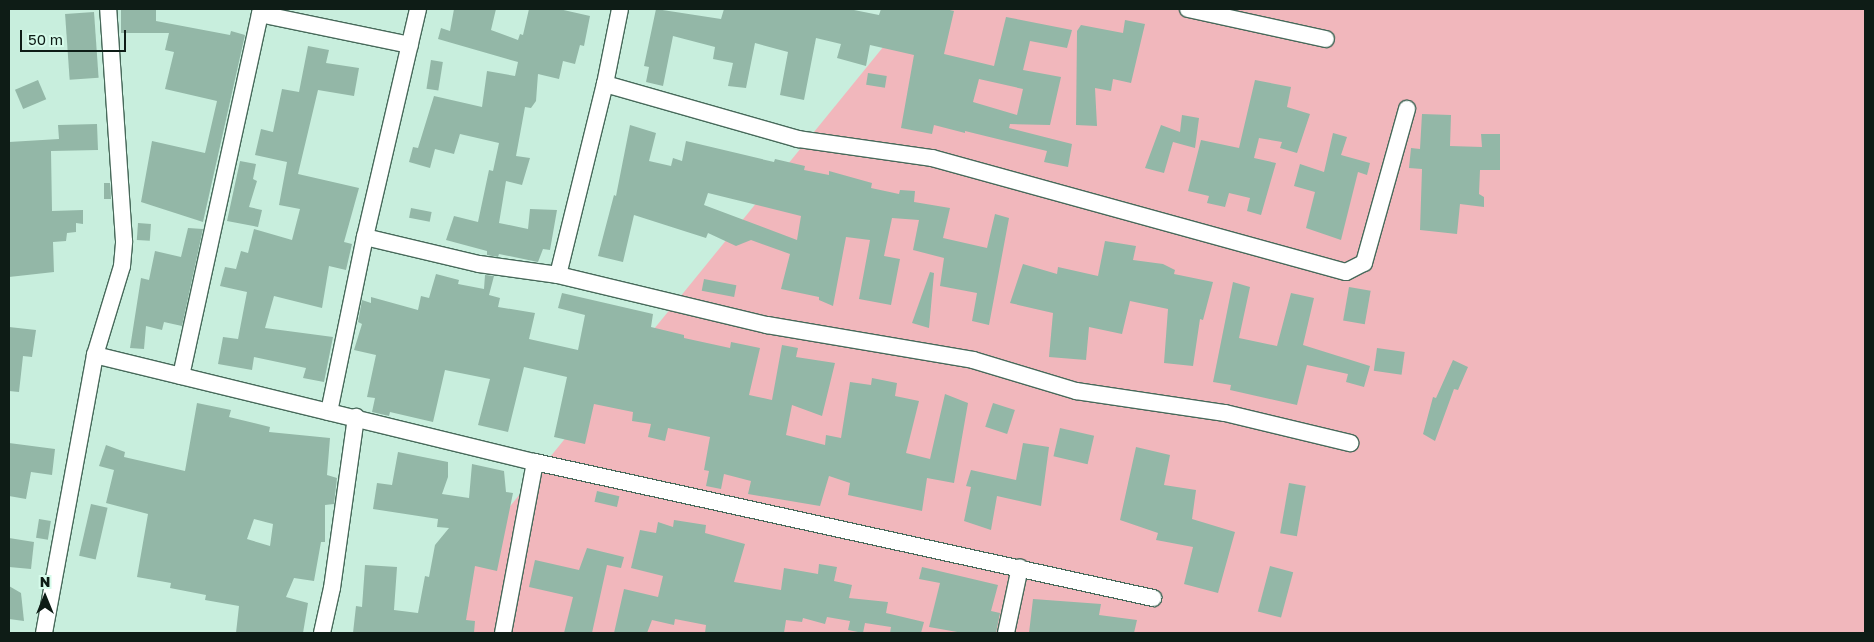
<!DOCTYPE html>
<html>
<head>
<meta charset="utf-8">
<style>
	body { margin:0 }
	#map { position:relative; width:1874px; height:642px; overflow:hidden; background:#c8eedd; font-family:"Golos Text",sans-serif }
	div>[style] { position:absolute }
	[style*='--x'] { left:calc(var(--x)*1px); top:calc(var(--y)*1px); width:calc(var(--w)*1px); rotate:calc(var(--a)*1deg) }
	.green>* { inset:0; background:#f1b7bc }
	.building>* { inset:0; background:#93b7a7; transform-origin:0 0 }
	.roads { filter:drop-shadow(1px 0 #47695a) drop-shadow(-1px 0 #47695a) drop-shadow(0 1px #47695a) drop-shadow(0 -1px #47695a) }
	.minor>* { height:16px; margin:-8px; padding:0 8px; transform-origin:8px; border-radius:8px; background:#fff }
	span { translate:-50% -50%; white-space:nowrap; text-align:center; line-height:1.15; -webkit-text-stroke:5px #d5fbea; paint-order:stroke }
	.frame { position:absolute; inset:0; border:10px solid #0e1c16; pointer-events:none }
	.north { position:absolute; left:20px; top:572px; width:50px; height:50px; -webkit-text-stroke:4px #d5fbea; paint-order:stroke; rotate:0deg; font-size:14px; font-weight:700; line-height:20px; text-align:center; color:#0e1c16 }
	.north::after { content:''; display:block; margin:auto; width:18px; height:22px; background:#0e1c16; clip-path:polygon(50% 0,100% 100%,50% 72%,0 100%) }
	.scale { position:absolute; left:20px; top:30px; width:106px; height:22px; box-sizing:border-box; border:2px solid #0e1c16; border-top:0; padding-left:6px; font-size:15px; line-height:18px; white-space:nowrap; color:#0e1c16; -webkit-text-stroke:4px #d5fbea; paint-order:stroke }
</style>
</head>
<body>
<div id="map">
	<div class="green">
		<div style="clip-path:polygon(914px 9px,1865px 9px,1865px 633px,407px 633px)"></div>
	</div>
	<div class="building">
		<div style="clip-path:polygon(454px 9px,496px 9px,491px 30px,518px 40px,520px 34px,523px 35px,529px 9px,559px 9px,590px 16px,584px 46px,580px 45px,575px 64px,563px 61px,559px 79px,538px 74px,536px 101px,531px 108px,525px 107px,516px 156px,530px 158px,522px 185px,506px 181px,499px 223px,528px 229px,530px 209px,557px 210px,550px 250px,543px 249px,538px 262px,499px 254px,498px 257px,487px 255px,487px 251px,446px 240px,454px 216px,478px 222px,489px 170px,493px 171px,499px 143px,460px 134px,454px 154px,435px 149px,430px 168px,409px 162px,413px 147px,418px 148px,434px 96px,482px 107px,487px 71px,515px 76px,518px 62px,438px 39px,441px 28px,450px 31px)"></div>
		<div style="clip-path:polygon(evenodd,656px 9px,721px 19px,724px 9px,849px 9px,879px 15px,881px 9px,945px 9px,954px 11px,944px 54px,994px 66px,1006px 17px,1072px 30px,1067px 48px,1030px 41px,1023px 70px,1061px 77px,1050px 125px,1010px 124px,1009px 128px,1072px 144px,1068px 167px,1044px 162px,1047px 151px,965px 131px,965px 133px,934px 125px,932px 134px,901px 128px,914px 55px,870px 45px,866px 66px,837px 58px,841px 44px,816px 38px,804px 100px,780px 95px,788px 52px,755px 43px,746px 88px,728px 86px,733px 63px,713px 59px,715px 47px,673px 36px,663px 86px,646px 82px,649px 67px,644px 66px,656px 9px,979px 79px,1023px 89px,1017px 115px,973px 102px,979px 79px)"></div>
		<div style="clip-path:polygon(121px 10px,156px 10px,156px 21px,230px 35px,231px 31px,245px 35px,203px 222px,141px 202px,152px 141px,205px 153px,217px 101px,165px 89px,174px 52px,165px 50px,169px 33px,121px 33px)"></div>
		<div style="left:94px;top:12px;width:66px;height:29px;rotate:86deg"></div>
		<div style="clip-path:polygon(1125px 20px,1145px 24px,1131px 83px,1113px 79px,1111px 91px,1095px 88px,1097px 126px,1076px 125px,1077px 31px,1081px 25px,1123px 33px)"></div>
		<div style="clip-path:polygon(308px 46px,329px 50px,326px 63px,359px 68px,354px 96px,318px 90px,298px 174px,359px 188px,344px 242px,352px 244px,346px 270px,329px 266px,322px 308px,274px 296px,265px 328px,333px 337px,324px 382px,303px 378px,306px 368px,254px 357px,252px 370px,218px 364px,223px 337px,238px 339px,247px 292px,220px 286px,225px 267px,236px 269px,241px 251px,248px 253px,254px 229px,292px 240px,300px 209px,279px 205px,287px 162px,255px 155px,261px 129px,273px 132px,282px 89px,299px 92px)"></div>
		<div style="left:431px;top:60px;width:12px;height:29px;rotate:9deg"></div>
		<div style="left:868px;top:73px;width:19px;height:12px;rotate:9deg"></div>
		<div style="left:38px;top:80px;width:21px;height:25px;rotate:67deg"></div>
		<div style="clip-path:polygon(1255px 80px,1291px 87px,1287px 107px,1310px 114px,1297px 153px,1280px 148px,1282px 142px,1259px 138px,1254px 158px,1276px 163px,1261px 215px,1247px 211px,1250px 198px,1229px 193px,1225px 207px,1207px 203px,1209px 196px,1188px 191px,1201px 140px,1239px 148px)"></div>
		<div style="clip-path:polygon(1422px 114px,1451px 115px,1450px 146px,1482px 147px,1481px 134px,1500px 134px,1500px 170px,1480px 170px,1479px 194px,1484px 197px,1484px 207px,1460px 204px,1457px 234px,1420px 230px,1422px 169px,1409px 168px,1411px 148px,1420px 149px)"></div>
		<div style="clip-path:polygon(1182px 115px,1199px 118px,1195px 148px,1173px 142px,1164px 173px,1145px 168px,1161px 125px,1180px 132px)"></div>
		<div style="clip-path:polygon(97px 124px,98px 150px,51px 151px,52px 211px,83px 210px,83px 224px,76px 223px,76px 232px,67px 233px,66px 241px,53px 242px,54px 272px,9px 277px,9px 142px,59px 139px,58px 125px)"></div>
		<div style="clip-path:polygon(evenodd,630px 125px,656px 133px,649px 161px,671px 166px,673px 158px,682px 161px,686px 141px,774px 162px,775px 159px,805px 166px,804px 170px,829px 175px,829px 171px,872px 183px,871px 188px,899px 194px,900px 190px,915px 191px,914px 202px,950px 208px,943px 238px,987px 248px,995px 214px,1009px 218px,989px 325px,972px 321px,977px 293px,940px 286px,944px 258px,913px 250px,919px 220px,892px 218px,884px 256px,900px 259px,891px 305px,859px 299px,870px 240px,846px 237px,833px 306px,819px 300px,819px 297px,781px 289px,790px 254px,751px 240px,736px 246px,708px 233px,706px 238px,634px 215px,623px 262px,598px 256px,614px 195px,616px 196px,630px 125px,708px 193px,801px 216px,797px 240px,704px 205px,708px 193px)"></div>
		<div style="clip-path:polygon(1333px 133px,1347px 137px,1341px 155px,1370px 163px,1367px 175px,1358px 172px,1341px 240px,1306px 228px,1315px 192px,1294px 186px,1300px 164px,1324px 172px)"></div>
		<div style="clip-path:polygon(240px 161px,256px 164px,253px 179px,257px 181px,249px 207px,262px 210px,258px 227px,227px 221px)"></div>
		<div style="clip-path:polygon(104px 183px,110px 183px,111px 199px,104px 199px)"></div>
		<div style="left:411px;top:208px;width:21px;height:10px;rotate:11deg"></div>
		<div style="left:138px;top:223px;width:13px;height:17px;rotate:4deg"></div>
		<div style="clip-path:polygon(188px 228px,203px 229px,182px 326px,164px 322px,162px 330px,146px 326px,144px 349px,130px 348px,141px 278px,149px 280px,155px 251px,181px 257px)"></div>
		<div style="clip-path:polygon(1105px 241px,1136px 246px,1133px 260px,1163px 264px,1175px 270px,1174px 274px,1213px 282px,1203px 320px,1200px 319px,1193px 366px,1164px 363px,1168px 309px,1130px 301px,1122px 334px,1089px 327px,1086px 360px,1049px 357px,1053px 313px,1010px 303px,1023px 264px,1057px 274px,1058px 267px,1098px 276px)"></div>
		<div style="clip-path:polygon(930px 272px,934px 273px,929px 328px,912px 323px)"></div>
		<div style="clip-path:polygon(436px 274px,459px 280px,458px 284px,484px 289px,485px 275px,494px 276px,489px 295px,500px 298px,498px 307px,535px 313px,529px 339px,578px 350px,585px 315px,558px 308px,562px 293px,653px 314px,651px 327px,684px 335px,684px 338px,730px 348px,731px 342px,760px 348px,749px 395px,772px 400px,782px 345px,798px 348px,796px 357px,835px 363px,822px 416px,792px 405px,786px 435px,825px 445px,826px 435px,841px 438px,850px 382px,871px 385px,872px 378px,897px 383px,895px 396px,919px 401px,906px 453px,930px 459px,945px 394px,968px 403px,954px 483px,927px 478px,922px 511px,848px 495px,850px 483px,829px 476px,820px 506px,748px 494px,751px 481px,724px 474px,721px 489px,706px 486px,709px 471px,704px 470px,710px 437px,668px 428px,665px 441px,648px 437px,651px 424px,632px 421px,633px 412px,594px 404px,585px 444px,554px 437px,567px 377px,524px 367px,508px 432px,478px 425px,490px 379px,445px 370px,433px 422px,390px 412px,389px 416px,372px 412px,375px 398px,367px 397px,376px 355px,354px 350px,362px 324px,358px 322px,362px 300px,371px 303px,371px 297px,418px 310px,421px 296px,429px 298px)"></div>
		<div style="left:704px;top:279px;width:33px;height:12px;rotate:11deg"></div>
		<div style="clip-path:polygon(1233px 282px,1250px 287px,1239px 338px,1277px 346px,1291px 293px,1314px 298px,1303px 345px,1370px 366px,1364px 387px,1346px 382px,1348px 374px,1307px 365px,1297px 405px,1230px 390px,1231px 385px,1213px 382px)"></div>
		<div style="left:1349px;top:287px;width:22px;height:34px;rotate:10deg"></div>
		<div style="clip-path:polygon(9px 327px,36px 330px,32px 357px,23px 356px,19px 392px,9px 391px)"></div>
		<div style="left:1377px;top:348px;width:28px;height:23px;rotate:8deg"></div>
		<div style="clip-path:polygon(1453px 360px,1468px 367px,1458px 390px,1454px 389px,1435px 441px,1423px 434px,1433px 397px,1436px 398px)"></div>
		<div style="clip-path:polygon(evenodd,197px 403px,231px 410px,229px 417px,270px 427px,269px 432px,330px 438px,327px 475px,337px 478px,334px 504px,325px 505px,325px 542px,321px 542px,314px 581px,294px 578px,286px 597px,308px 603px,303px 633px,236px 633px,239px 606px,205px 600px,206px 595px,170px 588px,171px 583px,137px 577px,148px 514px,106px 503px,114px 470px,99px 466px,106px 445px,125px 452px,124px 457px,185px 471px,197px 403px,254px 519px,273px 524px,270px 546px,247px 539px,254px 519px)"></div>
		<div style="left:993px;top:403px;width:23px;height:25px;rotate:18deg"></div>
		<div style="left:1060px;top:428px;width:35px;height:29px;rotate:13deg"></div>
		<div style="clip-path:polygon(9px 443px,55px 449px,52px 475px,31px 472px,26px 499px,9px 496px)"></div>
		<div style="clip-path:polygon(1023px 443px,1049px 447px,1041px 506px,997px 496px,991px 530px,964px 521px,971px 487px,966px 486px,971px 470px,1016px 480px)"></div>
		<div style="clip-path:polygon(1136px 447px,1170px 455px,1164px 485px,1196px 490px,1192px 519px,1235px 532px,1218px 593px,1184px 584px,1193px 547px,1156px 540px,1158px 533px,1120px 520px)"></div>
		<div style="clip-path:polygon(398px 452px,448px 462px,448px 477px,442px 494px,469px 498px,472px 464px,504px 471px,506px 492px,513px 493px,497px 571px,475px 566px,466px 620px,475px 621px,474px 633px,353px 633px,356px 606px,362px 607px,365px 565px,397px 567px,394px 610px,418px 613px,425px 576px,429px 577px,435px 545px,449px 528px,437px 527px,438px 519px,373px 509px,377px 483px,392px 485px)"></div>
		<div style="left:1289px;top:483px;width:17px;height:51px;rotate:10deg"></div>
		<div style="left:597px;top:491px;width:23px;height:11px;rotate:13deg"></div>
		<div style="left:91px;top:504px;width:17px;height:53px;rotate:13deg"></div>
		<div style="left:39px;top:519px;width:12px;height:19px;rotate:9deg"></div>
		<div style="clip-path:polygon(674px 520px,706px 525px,705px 533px,745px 544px,734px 582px,781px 590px,784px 568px,818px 574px,819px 564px,837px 567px,834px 581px,852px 585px,849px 598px,888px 602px,886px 613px,924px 622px,921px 633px,890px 633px,891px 627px,865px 623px,863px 633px,848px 630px,850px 621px,827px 617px,825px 624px,803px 618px,802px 622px,786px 620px,784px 633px,705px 633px,706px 625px,675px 619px,674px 625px,652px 620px,647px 633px,614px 633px,624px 589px,658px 597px,663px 576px,631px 568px,640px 530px,656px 533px,658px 522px,673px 527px)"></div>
		<div style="clip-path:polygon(9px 538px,34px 542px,31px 569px,9px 567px)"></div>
		<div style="clip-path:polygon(587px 548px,624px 557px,621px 568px,607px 565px,592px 633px,564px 633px,573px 597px,529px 587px,535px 560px,579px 570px)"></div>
		<div style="left:1270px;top:566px;width:24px;height:47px;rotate:15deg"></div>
		<div style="clip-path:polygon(922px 567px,998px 585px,991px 611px,1000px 613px,996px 633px,963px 633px,929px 627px,940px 583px,919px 579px)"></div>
		<div style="clip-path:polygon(9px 586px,21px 593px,24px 621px,9px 619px)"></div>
		<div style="clip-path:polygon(1033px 599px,1101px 604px,1099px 615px,1137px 620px,1134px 633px,1029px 633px)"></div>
	</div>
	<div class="roads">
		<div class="minor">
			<div style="--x:1188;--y:9;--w:141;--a:12.3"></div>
			<div style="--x:605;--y:84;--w:201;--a:15.9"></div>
			<div style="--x:798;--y:139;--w:135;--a:8.1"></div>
			<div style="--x:932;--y:158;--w:429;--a:15.4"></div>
			<div style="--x:1346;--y:272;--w:20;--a:-27"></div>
			<div style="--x:1364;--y:263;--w:160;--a:-74.4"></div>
			<div style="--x:365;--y:237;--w:117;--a:13.3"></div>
			<div style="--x:479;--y:264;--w:80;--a:7.9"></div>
			<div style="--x:558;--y:275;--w:215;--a:13.5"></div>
			<div style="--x:767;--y:325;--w:209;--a:9.6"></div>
			<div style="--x:973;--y:360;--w:108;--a:16.8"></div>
			<div style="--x:1076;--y:391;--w:151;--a:8.4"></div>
			<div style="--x:1225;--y:413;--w:129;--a:13.5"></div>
			<div style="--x:558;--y:275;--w:197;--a:-76.2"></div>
			<div style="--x:605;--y:84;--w:76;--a:-78.7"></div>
			<div style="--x:95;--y:355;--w:453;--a:13.7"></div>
			<div style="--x:535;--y:462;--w:633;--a:12.41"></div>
			<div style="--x:181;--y:376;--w:371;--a:-77.7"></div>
			<div style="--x:260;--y:14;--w:153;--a:11.7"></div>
			<div style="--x:329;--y:412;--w:179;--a:-78.4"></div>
			<div style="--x:365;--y:237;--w:234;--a:-76.9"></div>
			<div style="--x:44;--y:633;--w:283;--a:-79.6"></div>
			<div style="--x:95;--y:355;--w:93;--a:-73.1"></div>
			<div style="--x:122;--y:266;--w:25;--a:-85"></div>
			<div style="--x:124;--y:241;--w:233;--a:-93.9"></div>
			<div style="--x:322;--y:633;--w:46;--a:-77.5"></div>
			<div style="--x:332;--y:588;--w:173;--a:-82"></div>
			<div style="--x:503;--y:633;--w:174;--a:-79.4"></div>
			<div style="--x:1006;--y:633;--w:67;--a:-78"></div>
		</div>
	</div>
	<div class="frame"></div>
	<div class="north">N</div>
	<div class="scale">50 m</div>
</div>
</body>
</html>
